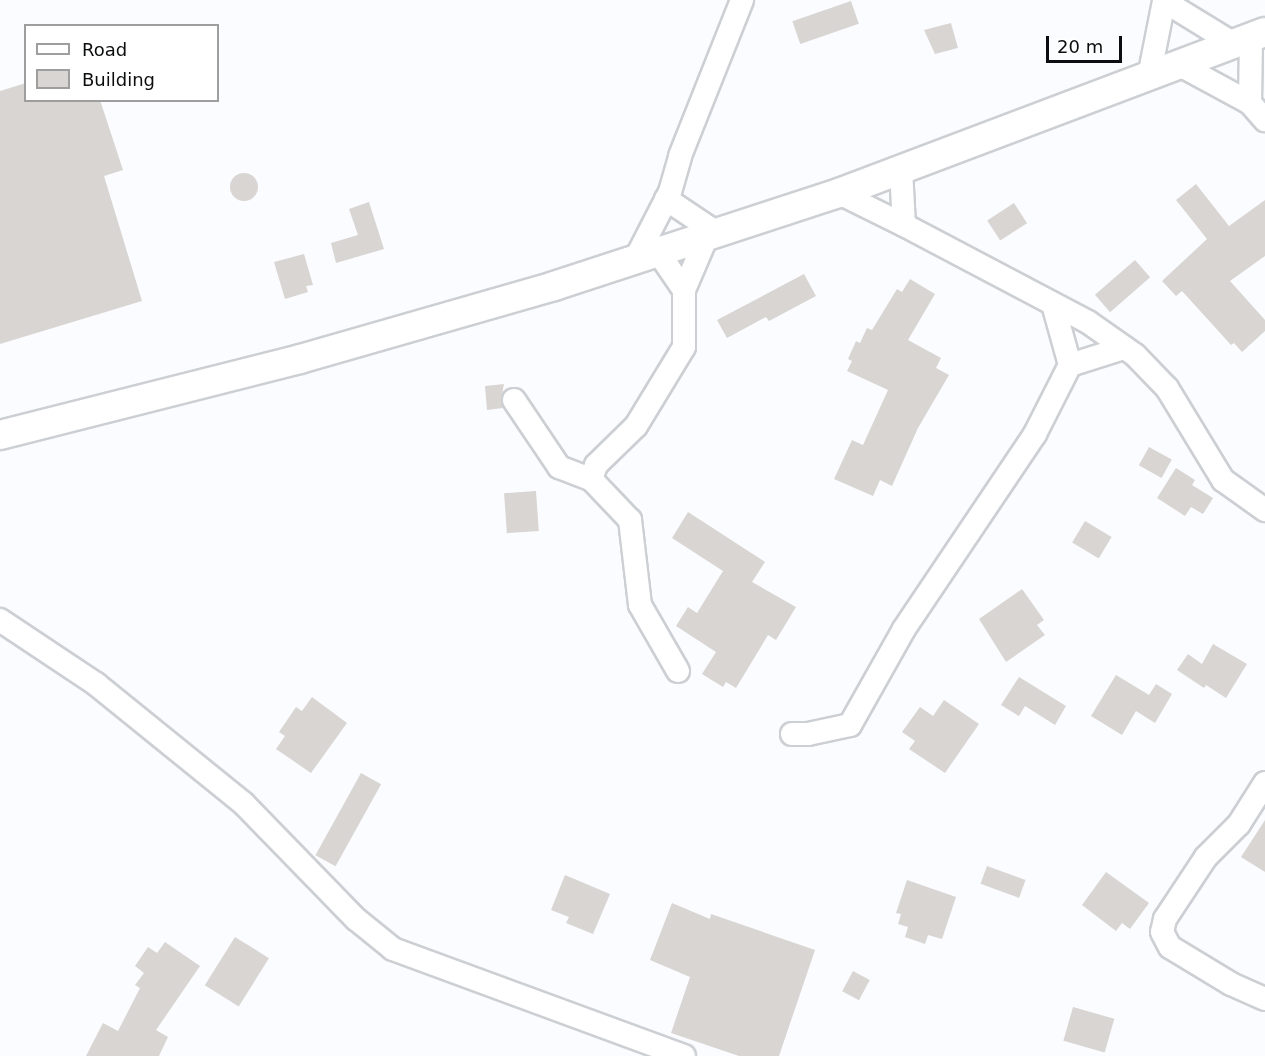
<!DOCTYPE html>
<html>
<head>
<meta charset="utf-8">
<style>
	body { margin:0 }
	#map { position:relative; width:1265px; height:1056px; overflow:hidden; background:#fafcff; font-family:"DejaVu Sans",sans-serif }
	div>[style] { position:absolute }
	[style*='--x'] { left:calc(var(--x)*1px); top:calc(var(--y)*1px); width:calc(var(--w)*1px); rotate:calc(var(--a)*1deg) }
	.building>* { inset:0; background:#d9d5d2; transform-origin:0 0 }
	.round { border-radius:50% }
	.roads { filter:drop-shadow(2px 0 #cccfd3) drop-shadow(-2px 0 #cccfd3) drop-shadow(0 2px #cccfd3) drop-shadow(0 -2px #cccfd3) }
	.minor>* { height:22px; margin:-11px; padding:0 11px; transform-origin:11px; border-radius:11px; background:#fff }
	.tertiary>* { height:28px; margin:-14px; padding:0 14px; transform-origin:14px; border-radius:14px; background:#fff }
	span { translate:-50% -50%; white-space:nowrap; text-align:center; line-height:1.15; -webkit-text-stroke:6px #fff; paint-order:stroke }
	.legend { position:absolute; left:24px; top:24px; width:195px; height:78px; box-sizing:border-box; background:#fff; border:2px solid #9e9e9f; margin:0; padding:8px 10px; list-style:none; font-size:18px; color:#0c0d0e }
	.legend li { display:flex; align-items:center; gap:12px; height:30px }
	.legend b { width:30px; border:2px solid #9e9e9f }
	.scale { position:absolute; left:1046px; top:36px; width:76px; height:27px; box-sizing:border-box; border:3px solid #0c0d0e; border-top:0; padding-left:8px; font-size:18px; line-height:21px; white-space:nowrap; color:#0c0d0e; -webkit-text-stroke:4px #fff; paint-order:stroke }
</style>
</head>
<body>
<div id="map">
	<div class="building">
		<div style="left:851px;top:1px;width:24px;height:62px;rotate:71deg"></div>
		<div style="clip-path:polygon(951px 23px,958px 48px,935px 54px,924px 30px)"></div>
		<div style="clip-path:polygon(26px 83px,26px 100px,100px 100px,123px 170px,104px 176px,142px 301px,0 344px,0 91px)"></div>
		<div class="round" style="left:230px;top:173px;width:28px;height:28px"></div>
		<div style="clip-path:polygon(1196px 184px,1229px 226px,1265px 200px,1265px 256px,1230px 281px,1265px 320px,1265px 331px,1242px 352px,1234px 343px,1231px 345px,1182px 291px,1176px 296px,1162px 281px,1207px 239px,1176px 200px)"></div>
		<div style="clip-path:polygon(369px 202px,384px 249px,336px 263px,331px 243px,358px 235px,349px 209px)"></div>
		<div style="left:1014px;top:203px;width:24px;height:32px;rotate:57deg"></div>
		<div style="clip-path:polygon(304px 254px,313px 285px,306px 286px,308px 292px,285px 299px,274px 262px)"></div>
		<div style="left:1135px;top:260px;width:23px;height:53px;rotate:49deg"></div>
		<div style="clip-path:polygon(804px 274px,816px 296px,769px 321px,766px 317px,727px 338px,717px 320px)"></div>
		<div style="clip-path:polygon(910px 279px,935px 294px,908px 340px,941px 358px,936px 368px,949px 375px,918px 428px,892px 486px,880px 480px,873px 496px,834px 479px,852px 440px,863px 445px,888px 390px,847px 371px,852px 361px,848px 359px,856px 341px,860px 343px,867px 328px,872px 330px,897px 289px,902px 292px)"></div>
		<div style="clip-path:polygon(504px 384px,501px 400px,503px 408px,487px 410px,485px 386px)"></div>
		<div style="left:1149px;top:447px;width:26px;height:21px;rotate:29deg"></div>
		<div style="clip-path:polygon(1176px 468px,1195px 480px,1192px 485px,1213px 498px,1203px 514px,1191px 507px,1185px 516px,1157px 498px)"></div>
		<div style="left:536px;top:491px;width:40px;height:32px;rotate:86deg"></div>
		<div style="clip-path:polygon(688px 512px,765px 562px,752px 582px,796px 607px,776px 640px,768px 635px,736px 688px,726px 682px,723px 687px,702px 674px,716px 652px,676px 626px,688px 607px,697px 613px,723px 571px,672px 538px)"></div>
		<div style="left:1085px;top:521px;width:31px;height:25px;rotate:31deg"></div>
		<div style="clip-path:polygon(1022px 589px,1044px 620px,1037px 625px,1045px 635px,1006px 662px,979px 619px)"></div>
		<div style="clip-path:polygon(1213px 644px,1247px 664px,1226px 698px,1206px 685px,1204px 688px,1177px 670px,1188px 654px,1202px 664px)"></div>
		<div style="clip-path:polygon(1116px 675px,1149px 695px,1156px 684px,1172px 694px,1155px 723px,1136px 711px,1122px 735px,1091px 716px)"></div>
		<div style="clip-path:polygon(1019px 677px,1066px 706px,1055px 725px,1025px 706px,1019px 716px,1001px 705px)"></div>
		<div style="clip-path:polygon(312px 697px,347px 723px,311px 773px,276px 749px,285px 736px,279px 732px,296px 707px,302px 711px)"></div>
		<div style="clip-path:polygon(944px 700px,979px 724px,945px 773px,909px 749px,915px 741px,902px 732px,920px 707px,933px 716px)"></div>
		<div style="left:361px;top:773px;width:23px;height:94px;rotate:29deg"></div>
		<div style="clip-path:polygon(1265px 820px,1265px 872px,1241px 857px)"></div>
		<div style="left:987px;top:866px;width:41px;height:19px;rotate:20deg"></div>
		<div style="clip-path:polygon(1106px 872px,1149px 903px,1130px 929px,1122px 923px,1116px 931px,1082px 905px)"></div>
		<div style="clip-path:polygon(565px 875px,610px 894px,593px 934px,566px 923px,569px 917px,551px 910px)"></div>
		<div style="clip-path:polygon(907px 880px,956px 897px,942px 939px,928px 935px,925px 944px,905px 937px,908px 927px,898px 924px,901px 914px,896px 913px)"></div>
		<div style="clip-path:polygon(672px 903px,710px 919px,711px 914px,815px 950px,779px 1056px,739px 1056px,671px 1033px,690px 977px,650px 960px)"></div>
		<div style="left:235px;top:937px;width:40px;height:57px;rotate:32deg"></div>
		<div style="clip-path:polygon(165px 942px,200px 966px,156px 1030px,168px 1037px,159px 1056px,86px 1056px,103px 1023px,118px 1031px,140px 988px,135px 985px,144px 973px,135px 966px,148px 947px,157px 953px)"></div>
		<div style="left:853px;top:971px;width:19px;height:23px;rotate:28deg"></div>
		<div style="left:1073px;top:1007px;width:43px;height:35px;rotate:16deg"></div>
	</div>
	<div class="roads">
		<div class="minor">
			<div style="--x:1180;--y:65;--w:80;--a:28.5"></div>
			<div style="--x:1250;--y:103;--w:65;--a:-89.1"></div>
			<div style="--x:1149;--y:77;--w:77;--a:-78.8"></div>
			<div style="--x:1164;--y:1;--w:82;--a:31.6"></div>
			<div style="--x:1250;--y:103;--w:23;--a:49"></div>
			<div style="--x:839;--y:193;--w:72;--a:26.2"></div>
			<div style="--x:904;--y:225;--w:55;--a:-93.1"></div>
			<div style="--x:666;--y:199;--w:61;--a:33.7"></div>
			<div style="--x:904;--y:225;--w:208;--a:27.8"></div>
			<div style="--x:1088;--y:322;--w:57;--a:35.1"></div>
			<div style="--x:1135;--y:355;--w:46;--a:45.9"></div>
			<div style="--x:1167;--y:388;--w:108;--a:58.7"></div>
			<div style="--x:1223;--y:480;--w:52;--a:35.5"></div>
			<div style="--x:658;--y:252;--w:46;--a:55.6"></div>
			<div style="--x:684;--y:290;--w:59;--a:-66.9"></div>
			<div style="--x:635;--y:260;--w:76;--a:-62.8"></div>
			<div style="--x:670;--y:192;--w:37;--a:-74"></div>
			<div style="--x:680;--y:156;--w:168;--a:-68.3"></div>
			<div style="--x:1053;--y:304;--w:63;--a:74.4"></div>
			<div style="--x:1070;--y:365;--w:57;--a:-17.5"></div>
			<div style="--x:514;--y:400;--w:81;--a:56.1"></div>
			<div style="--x:559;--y:467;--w:34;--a:21"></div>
			<div style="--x:0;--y:620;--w:115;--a:33.7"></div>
			<div style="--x:96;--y:684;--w:189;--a:39"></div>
			<div style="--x:243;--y:803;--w:162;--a:45.8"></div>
			<div style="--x:356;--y:919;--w:48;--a:39"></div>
			<div style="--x:393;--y:949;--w:310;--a:20.2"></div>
			<div style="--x:678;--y:671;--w:76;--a:-119.9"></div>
			<div style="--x:640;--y:605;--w:86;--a:-96.7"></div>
			<div style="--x:630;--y:520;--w:57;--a:-133.6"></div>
			<div style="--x:591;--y:479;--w:15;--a:-70"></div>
			<div style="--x:596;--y:465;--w:56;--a:-44.3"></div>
			<div style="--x:636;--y:426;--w:92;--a:-58.7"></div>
			<div style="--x:684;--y:347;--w:57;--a:-90"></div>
			<div style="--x:792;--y:734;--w:16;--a:0"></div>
			<div style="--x:808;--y:734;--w:43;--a:-12.1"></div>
			<div style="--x:850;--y:725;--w:110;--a:-60.6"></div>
			<div style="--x:904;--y:629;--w:235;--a:-56.1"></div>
			<div style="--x:1035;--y:434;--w:77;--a:-63.1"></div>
			<div style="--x:1265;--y:783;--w:49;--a:122.4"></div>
			<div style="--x:1239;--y:824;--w:47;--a:135"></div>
			<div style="--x:1206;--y:857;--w:74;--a:123.5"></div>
			<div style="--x:1165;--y:919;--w:13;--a:103"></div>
			<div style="--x:1162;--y:932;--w:17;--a:62"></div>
			<div style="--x:1170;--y:947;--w:71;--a:31.2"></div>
			<div style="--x:1231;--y:984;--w:37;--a:24"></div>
		</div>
		<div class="tertiary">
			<div style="--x:0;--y:435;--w:309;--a:-14.2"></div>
			<div style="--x:300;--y:359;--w:264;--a:-16"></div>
			<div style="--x:554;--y:286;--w:300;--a:-18.1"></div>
			<div style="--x:839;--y:193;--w:455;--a:-20.7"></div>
		</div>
	</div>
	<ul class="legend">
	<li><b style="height:8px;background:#fff"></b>Road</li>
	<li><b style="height:16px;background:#d9d5d2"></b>Building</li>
	</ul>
	<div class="scale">20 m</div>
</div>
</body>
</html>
